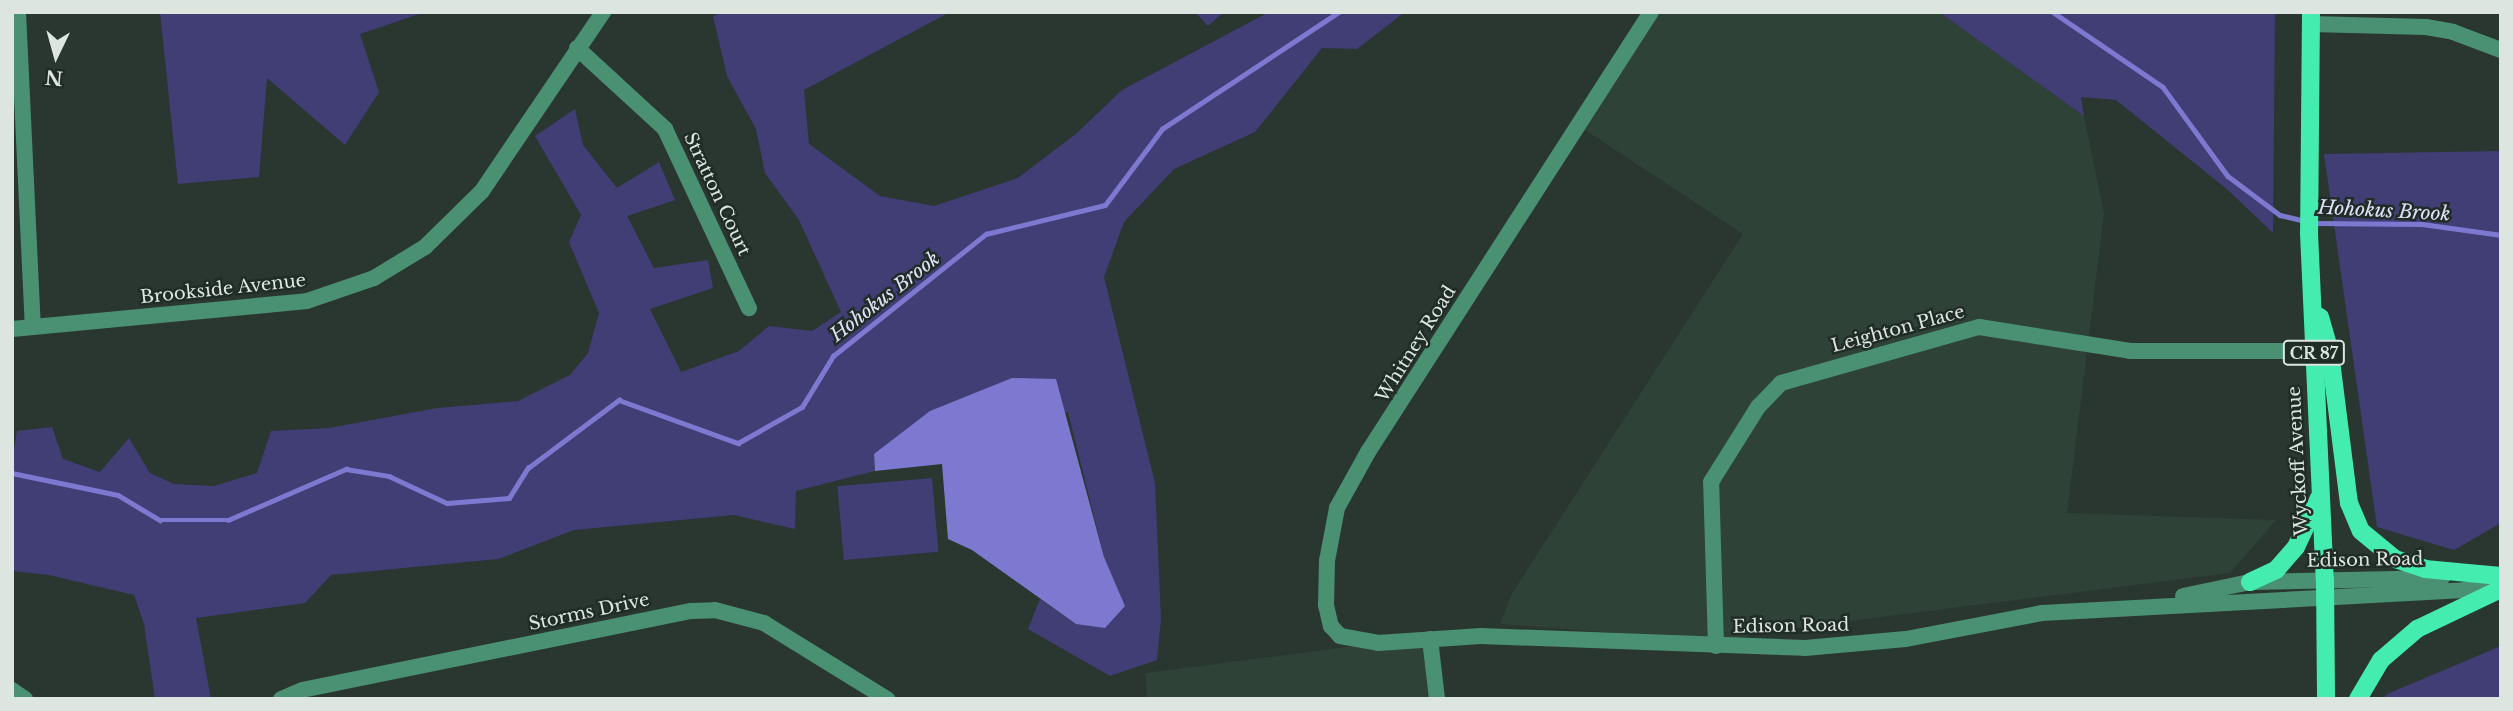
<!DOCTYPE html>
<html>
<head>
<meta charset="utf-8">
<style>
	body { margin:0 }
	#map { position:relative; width:2513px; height:711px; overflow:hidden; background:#2a3630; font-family:"Libre Baskerville",serif }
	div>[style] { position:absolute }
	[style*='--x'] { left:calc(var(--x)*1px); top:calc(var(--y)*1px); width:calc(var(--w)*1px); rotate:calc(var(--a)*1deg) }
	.built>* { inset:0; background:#2e4238 }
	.green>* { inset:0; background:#413d75; transform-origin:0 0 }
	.water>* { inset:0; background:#7e79d0 }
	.stream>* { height:4.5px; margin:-2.25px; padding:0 2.25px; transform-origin:2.25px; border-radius:2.25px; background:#7e79d0 }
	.minor>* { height:16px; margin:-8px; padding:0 8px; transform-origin:8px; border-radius:8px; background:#4a9072 }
	.major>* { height:18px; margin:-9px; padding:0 9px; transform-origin:9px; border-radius:9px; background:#45ecaf }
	span { translate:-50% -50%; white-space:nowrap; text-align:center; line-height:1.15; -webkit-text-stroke:5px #202c26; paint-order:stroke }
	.shield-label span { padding:2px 5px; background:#202c26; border:2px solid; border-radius:5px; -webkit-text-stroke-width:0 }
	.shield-label { font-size:16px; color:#dde5e1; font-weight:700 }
	.street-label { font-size:18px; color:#dde5e1 }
	.water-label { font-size:19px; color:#e0e1f8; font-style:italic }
	.frame { position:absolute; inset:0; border:14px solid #dde5e1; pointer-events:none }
	.north { position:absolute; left:21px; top:21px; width:70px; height:70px; -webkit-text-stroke:5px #202c26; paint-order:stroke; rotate:185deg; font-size:19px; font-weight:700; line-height:28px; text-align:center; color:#dde5e1 }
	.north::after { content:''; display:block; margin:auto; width:24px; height:32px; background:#dde5e1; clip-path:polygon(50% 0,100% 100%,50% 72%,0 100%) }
</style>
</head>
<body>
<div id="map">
	<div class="built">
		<div style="clip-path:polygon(1660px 12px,1939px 12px,2084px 116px,2104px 214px,2067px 513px,2276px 520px,2230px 573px,1755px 633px,1735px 642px,1500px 624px,1511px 595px,1743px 234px,1585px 130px)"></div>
		<div style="clip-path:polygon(1425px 637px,1446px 699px,1147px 699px,1145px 673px)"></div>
	</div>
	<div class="green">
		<div style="clip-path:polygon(160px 12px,425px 12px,360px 34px,379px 92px,345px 145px,267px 78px,259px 177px,178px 184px)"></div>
		<div style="clip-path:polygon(725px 12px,950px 12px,804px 90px,809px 144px,880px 196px,934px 206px,1018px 178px,1077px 133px,1122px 90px,1269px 12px,1405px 12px,1357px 49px,1322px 48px,1255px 132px,1174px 169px,1124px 222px,1104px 277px,1155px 483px,1161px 619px,1157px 660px,1110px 676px,1028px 629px,1040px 599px,1076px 624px,1125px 606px,1104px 557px,1068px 412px,874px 454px,875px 471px,796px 491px,795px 529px,734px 515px,574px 530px,498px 559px,331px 575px,305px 603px,196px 618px,211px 699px,155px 699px,144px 624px,134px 595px,49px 575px,12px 571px,12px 460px,17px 431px,52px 427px,63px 459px,100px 472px,129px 438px,150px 473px,174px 484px,214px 486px,257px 473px,271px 431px,329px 428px,437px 408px,518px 401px,570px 375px,588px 353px,599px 313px,569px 242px,581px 215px,535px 136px,575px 109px,583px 145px,617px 188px,659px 162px,675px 200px,627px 216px,654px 268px,708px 260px,713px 288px,650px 309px,681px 372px,739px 351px,769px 326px,812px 331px,841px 312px,799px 220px,765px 173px,756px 129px,727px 76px,713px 16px)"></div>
		<div style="clip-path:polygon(1195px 12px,1224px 12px,1208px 26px)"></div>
		<div style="clip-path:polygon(1939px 12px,2275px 12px,2273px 233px,2228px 190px,2116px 100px,2081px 97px,2084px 116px)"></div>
		<div style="clip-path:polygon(2501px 151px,2501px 523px,2454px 550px,2377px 527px,2324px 154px)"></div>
		<div style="left:932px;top:478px;width:74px;height:95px;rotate:85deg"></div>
		<div style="clip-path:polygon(2501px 646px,2501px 699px,2383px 699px,2387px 694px)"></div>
	</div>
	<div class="water">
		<div style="clip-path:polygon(1012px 378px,1056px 379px,1104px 557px,1125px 606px,1105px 628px,1076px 624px,972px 550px,948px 539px,942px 464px,875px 471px,874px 454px,930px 411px)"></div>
	</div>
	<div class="stream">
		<div style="--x:2053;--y:12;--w:133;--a:34.3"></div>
		<div style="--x:2163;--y:87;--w:110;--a:53.9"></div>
		<div style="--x:2228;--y:176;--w:65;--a:36.9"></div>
		<div style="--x:2280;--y:215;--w:26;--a:13"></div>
		<div style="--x:2314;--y:223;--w:108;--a:0.5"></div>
		<div style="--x:2422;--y:224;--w:80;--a:7.9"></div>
		<div style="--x:12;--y:473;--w:108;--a:11.7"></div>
		<div style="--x:118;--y:495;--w:49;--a:30.8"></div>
		<div style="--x:160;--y:520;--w:68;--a:0"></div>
		<div style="--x:228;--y:520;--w:129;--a:-23.4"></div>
		<div style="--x:346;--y:469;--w:44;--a:9.2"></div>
		<div style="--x:389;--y:476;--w:64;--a:25"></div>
		<div style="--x:447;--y:503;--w:62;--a:-4.6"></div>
		<div style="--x:509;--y:498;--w:36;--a:-58"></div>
		<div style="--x:528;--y:468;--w:114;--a:-36.8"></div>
		<div style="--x:619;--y:400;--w:127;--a:19.9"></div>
		<div style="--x:738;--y:443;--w:73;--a:-29.4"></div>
		<div style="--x:802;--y:407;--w:60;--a:-58.7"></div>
		<div style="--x:833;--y:356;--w:196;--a:-38.6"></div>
		<div style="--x:986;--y:234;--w:122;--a:-13.7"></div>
		<div style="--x:1105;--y:205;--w:95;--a:-53.1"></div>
		<div style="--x:1162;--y:129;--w:212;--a:-33.5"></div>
	</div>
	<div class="minor">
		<div style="--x:18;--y:12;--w:314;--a:87.3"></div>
		<div style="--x:1651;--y:12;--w:523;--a:122.75"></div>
		<div style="--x:1368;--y:452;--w:64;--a:119"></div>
		<div style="--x:1337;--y:508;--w:54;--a:100.7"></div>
		<div style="--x:1327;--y:561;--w:44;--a:91.3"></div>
		<div style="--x:1326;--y:605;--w:22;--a:77"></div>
		<div style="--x:1331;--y:626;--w:13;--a:48"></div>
		<div style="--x:1340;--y:636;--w:39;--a:10"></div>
		<div style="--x:1378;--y:643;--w:103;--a:-3.9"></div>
		<div style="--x:1481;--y:636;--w:324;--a:2.1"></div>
		<div style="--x:1805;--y:648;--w:101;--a:-5.1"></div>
		<div style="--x:1906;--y:639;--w:138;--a:-10.8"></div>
		<div style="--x:2042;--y:613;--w:423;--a:-3.1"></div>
		<div style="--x:2464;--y:590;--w:38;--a:-11"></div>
		<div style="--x:2311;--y:24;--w:115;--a:1.5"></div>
		<div style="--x:2426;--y:27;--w:27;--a:10"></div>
		<div style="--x:2453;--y:32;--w:51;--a:20.6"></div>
		<div style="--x:577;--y:48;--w:120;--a:42.6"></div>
		<div style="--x:665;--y:129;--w:198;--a:64.9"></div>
		<div style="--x:12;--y:329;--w:296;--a:-5.4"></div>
		<div style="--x:307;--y:301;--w:71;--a:-18.9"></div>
		<div style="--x:374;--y:278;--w:60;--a:-31.3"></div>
		<div style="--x:425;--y:247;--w:80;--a:-44.5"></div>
		<div style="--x:482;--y:191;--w:216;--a:-55.9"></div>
		<div style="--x:2183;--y:596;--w:68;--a:-11.8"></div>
		<div style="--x:2250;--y:582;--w:192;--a:-1.2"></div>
		<div style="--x:1430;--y:639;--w:60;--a:83.3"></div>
		<div style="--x:1716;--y:646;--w:164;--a:-91.7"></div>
		<div style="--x:1711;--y:482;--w:89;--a:-57.9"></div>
		<div style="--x:1758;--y:407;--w:33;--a:-46"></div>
		<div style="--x:1781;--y:383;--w:206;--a:-15.8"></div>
		<div style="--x:1979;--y:327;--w:153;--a:9"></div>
		<div style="--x:2130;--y:351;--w:184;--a:0"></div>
		<div style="--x:12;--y:690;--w:16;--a:35"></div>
		<div style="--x:281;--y:699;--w:23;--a:-23"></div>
		<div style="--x:302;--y:690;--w:397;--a:-11.5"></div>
		<div style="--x:691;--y:611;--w:24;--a:-2"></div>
		<div style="--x:715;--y:610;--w:51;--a:14.9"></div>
		<div style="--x:764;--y:623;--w:145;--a:31.7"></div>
	</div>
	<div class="major">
		<div style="--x:2311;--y:12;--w:221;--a:90.5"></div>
		<div style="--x:2309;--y:233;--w:347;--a:87.4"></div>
		<div style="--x:2325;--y:580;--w:119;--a:89.5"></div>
		<div style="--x:2320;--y:317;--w:37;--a:74"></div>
		<div style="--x:2330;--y:353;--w:151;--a:82.8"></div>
		<div style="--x:2349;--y:503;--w:30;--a:67"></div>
		<div style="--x:2361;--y:531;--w:44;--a:39.5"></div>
		<div style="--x:2395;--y:559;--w:32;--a:18"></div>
		<div style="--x:2425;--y:569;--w:76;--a:5.3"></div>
		<div style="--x:2250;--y:582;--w:29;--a:-25"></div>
		<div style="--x:2276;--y:570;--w:30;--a:-49"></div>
		<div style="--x:2296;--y:547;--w:54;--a:-64.9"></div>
		<div style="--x:2358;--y:699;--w:45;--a:-59.5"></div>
		<div style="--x:2381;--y:660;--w:48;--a:-40.7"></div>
		<div style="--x:2417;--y:629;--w:93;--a:-25.5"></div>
	</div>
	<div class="shield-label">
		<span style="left:2314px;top:353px">CR 87</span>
	</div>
	<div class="street-label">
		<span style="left:717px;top:194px;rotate:65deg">Stratton Court</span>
		<span style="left:223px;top:289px;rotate:-6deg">Brookside Avenue</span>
		<span style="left:1898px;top:329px;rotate:-15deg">Leighton Place</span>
		<span style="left:1416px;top:344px;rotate:-58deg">Whitney Road</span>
		<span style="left:2298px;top:461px;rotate:-93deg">Wyckoff Avenue</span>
		<span style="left:2365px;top:560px;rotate:-1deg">Edison Road</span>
		<span style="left:589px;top:612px;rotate:-12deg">Storms Drive</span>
		<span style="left:1791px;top:626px;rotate:-1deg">Edison Road</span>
	</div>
	<div class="water-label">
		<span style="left:2384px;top:211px;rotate:3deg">Hohokus Brook</span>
		<span style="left:885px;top:297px;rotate:-38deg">Hohokus Brook</span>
	</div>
	<div class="frame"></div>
	<div class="north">N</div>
</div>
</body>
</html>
